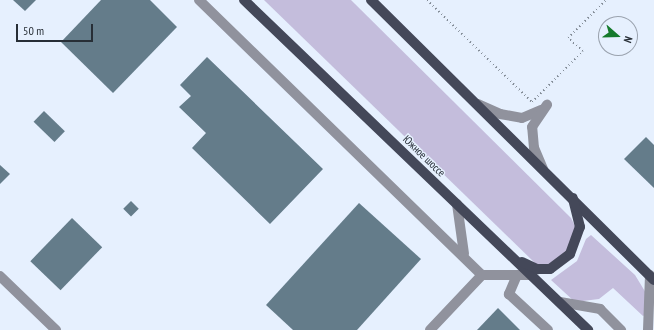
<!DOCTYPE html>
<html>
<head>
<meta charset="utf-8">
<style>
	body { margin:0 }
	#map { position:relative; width:654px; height:330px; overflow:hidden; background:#e6f0fe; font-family:"PT Sans Narrow",sans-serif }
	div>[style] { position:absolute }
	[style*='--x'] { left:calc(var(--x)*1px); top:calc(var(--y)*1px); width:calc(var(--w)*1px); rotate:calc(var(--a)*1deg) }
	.green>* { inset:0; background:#c4bddc }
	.building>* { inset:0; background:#647c8a; transform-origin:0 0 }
	.path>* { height:2px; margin-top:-1px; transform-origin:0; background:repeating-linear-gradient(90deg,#838c97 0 1px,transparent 0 4px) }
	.minor>* { height:10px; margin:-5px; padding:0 5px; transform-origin:5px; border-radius:5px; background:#90929d }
	.major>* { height:10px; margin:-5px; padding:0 5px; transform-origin:5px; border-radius:5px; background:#444859 }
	span { translate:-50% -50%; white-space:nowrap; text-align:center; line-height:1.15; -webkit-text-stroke:3px #e6f0fe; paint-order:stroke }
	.street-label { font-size:11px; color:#272e36 }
	.north { position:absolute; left:598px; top:16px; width:40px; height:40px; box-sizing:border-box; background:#e6f0fe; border:1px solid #9aa2ae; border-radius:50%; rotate:110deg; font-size:11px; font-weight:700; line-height:16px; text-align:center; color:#272e36 }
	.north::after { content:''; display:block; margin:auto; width:14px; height:18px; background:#157a2c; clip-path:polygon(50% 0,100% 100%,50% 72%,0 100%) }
	.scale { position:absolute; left:16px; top:24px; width:77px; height:18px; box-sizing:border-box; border:2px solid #272e36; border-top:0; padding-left:5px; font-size:12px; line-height:14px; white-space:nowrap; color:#272e36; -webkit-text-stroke:3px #e6f0fe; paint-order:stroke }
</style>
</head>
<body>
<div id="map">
	<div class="green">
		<div style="clip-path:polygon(264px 0,351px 0,571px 218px,575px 226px,572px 247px,547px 266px,536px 264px)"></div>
		<div style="clip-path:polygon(591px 235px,635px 275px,649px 298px,648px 313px,643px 316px,613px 288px,599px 299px,575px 302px,551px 280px,577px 261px,586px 239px)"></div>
	</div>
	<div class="building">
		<div style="clip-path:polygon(13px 0,36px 0,25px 11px)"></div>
		<div style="clip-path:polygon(101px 0,150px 0,177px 27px,113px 93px,61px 42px)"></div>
		<div style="clip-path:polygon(207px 57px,323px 169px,270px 224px,192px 148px,206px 133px,179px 107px,191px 96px,180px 85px)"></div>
		<div style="left:44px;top:111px;width:29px;height:15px;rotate:44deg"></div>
		<div style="clip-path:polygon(646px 137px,654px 145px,654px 188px,624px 159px)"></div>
		<div style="clip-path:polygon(0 165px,10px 174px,0 184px)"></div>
		<div style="left:131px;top:201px;width:11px;height:11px;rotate:45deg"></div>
		<div style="clip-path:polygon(359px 203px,421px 259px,357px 330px,293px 330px,266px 305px)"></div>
		<div style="left:72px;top:218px;width:42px;height:60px;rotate:44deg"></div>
		<div style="clip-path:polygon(498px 308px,520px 330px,477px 330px)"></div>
	</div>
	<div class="path">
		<div style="--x:427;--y:0;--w:146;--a:44.2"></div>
		<div style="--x:532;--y:102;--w:72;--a:-45"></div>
		<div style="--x:583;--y:51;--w:20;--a:-139"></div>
		<div style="--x:568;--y:38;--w:54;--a:-45"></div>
	</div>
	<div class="minor">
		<div style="--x:199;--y:0;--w:395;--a:44.2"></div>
		<div style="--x:478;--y:104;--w:24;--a:24"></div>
		<div style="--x:500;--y:114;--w:22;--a:10"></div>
		<div style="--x:522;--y:118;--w:21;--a:-23"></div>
		<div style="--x:543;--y:169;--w:23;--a:-113"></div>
		<div style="--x:534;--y:148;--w:21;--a:-95"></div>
		<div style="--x:532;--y:127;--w:27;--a:-56"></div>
		<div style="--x:457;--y:204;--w:50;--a:82"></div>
		<div style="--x:517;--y:275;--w:21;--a:113"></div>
		<div style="--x:509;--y:294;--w:53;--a:42.7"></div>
		<div style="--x:0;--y:276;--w:78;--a:44"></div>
		<div style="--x:560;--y:302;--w:41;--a:9.9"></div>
		<div style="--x:600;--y:309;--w:30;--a:45"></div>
		<div style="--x:430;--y:330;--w:76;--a:-46.6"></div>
		<div style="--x:482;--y:275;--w:49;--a:0"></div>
		<div style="--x:648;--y:330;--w:55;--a:-87.9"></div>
	</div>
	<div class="major">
		<div style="--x:244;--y:0;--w:477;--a:43.8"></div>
		<div style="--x:371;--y:0;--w:398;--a:44.7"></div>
		<div style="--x:522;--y:262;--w:17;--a:25"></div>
		<div style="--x:537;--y:269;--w:13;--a:0"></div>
		<div style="--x:550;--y:269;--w:25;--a:-37"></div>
		<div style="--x:570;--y:254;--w:29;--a:-70"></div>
		<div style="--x:580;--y:227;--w:30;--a:-104"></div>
	</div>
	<div class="street-label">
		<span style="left:424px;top:156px;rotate:44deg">Южное шоссе</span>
	</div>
	<div class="north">N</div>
	<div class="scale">50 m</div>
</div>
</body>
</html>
